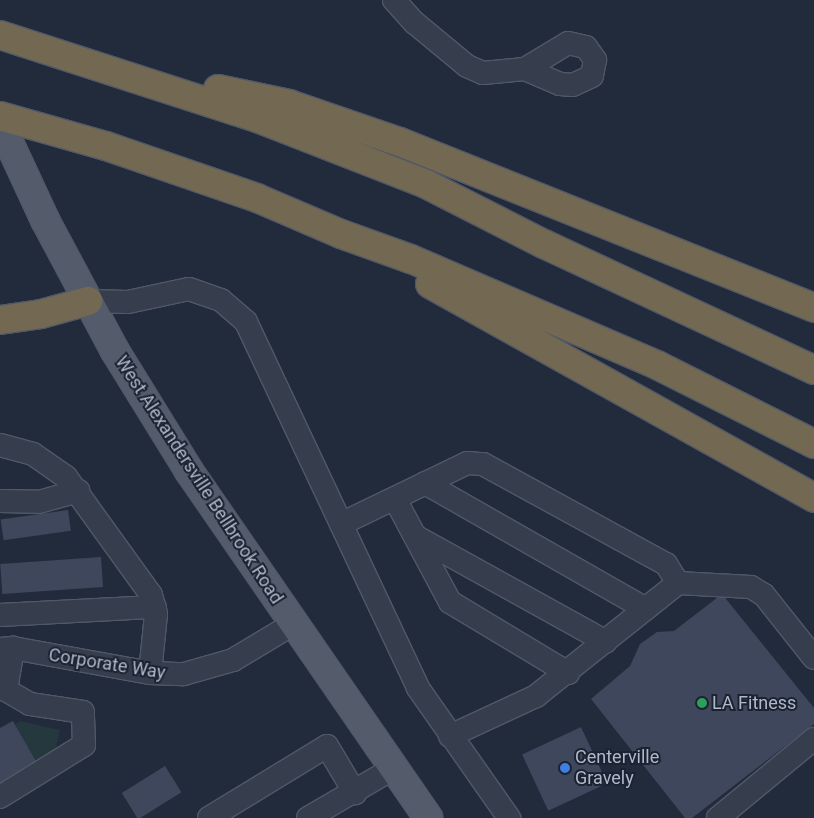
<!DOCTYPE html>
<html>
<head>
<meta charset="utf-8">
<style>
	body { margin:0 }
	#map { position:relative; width:814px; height:818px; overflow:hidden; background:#222b3c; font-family:Roboto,sans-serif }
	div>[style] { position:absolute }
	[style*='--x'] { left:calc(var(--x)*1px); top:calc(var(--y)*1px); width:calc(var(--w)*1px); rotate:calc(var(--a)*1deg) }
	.green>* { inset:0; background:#24383d }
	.building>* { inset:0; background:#3e475c; transform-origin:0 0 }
	.roads { filter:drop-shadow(1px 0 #515867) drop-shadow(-1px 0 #515867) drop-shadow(0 1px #515867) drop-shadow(0 -1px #515867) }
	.minor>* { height:22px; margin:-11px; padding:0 11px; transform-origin:11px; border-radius:11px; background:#363d4c }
	.major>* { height:28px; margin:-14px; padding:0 14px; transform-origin:14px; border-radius:14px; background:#545c6c }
	.highway>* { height:28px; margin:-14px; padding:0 14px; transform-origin:14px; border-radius:14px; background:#736952 }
	.dots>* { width:14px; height:14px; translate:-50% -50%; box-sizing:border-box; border:2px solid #1b2231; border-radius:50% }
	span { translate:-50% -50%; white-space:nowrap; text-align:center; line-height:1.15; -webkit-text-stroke:4px #1b2231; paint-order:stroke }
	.street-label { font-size:18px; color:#b1b8c8 }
	.poi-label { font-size:18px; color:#b1b8c8 }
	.left { translate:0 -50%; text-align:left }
</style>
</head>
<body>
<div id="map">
	<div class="green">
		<div style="clip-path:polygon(20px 721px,60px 730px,55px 752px,37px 763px,15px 724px)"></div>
	</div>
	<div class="building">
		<div style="left:68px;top:510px;width:21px;height:68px;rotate:82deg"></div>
		<div style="left:101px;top:557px;width:30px;height:101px;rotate:86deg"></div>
		<div style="clip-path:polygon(722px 594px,814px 708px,814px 724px,692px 818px,685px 818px,591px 699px,630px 666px,640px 644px,657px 632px,674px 631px)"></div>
		<div style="clip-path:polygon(13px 721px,37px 763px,0 784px,0 728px)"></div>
		<div style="left:581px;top:727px;width:62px;height:65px;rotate:65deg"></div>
		<div style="left:165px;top:766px;width:31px;height:51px;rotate:58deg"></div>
	</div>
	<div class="roads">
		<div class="minor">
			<div style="--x:394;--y:0;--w:31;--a:48"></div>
			<div style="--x:415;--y:23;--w:67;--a:39.6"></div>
			<div style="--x:467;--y:66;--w:17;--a:24"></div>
			<div style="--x:483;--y:73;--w:42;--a:-5.4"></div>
			<div style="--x:525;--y:69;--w:50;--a:-31.2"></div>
			<div style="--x:568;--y:43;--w:18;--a:13"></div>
			<div style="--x:586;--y:47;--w:16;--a:55"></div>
			<div style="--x:595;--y:60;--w:16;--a:101"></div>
			<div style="--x:592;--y:76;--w:21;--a:155"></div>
			<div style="--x:573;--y:85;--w:13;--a:-176"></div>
			<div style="--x:560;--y:84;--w:38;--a:-157"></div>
			<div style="--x:88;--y:301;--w:40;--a:1.4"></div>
			<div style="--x:128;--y:302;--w:62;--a:-12"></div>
			<div style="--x:189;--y:289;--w:34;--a:19"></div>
			<div style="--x:221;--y:300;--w:33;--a:41"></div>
			<div style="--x:246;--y:322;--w:404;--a:64.8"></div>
			<div style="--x:418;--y:688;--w:159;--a:55"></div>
			<div style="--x:0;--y:445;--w:34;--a:15"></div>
			<div style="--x:33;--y:454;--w:40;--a:34.9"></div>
			<div style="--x:66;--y:477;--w:145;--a:54.2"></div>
			<div style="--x:151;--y:595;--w:20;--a:75"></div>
			<div style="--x:156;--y:614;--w:59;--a:95.8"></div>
			<div style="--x:425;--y:483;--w:254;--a:29.7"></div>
			<div style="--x:395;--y:499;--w:117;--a:61.9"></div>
			<div style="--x:450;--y:602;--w:138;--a:31"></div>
			<div style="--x:0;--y:501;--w:39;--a:1"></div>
			<div style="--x:39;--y:502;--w:41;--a:-15.8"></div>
			<div style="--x:341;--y:524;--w:140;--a:-25.8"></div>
			<div style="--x:467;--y:463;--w:16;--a:4"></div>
			<div style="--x:483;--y:464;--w:209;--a:28.7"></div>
			<div style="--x:666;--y:564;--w:22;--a:58"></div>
			<div style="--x:678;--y:583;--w:73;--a:3.1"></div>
			<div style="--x:751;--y:587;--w:15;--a:32"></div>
			<div style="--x:764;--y:595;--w:80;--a:51.6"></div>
			<div style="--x:415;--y:536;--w:218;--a:29"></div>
			<div style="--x:0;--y:615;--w:155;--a:-3"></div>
			<div style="--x:0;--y:649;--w:13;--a:-4"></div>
			<div style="--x:13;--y:648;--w:139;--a:10.3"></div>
			<div style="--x:150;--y:673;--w:34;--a:2"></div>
			<div style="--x:184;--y:674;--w:51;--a:-15.9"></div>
			<div style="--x:233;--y:660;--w:70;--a:-31"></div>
			<div style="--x:450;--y:736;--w:95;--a:-24.9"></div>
			<div style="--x:536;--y:696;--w:181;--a:-38.5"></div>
			<div style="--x:0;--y:797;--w:99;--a:-31.8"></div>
			<div style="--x:84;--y:745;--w:33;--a:-92"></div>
			<div style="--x:83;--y:712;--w:54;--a:-171.4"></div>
			<div style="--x:30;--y:704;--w:28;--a:-150"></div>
			<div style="--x:6;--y:690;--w:43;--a:-80.5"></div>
			<div style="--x:209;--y:818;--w:138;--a:-31.4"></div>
			<div style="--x:327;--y:746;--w:55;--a:59.2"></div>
			<div style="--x:308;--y:818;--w:99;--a:-30.2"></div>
			<div style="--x:718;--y:818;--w:124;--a:-39.5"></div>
		</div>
		<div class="major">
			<div style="--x:0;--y:123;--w:107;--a:65.1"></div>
			<div style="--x:45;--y:220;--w:149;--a:61.9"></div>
			<div style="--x:115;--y:351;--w:141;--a:58.3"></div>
			<div style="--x:189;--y:471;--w:421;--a:55.4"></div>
		</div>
		<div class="highway">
			<div style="--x:0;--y:35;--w:270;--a:17.9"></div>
			<div style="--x:257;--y:118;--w:181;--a:21.3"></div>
			<div style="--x:426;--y:184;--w:132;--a:27"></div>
			<div style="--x:544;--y:244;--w:298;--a:25"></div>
			<div style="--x:218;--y:89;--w:73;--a:11.9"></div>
			<div style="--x:289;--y:104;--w:117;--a:18.9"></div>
			<div style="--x:400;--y:142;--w:446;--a:21.8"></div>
			<div style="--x:0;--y:116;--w:110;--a:15.8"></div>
			<div style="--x:106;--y:146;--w:160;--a:19"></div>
			<div style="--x:257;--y:198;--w:91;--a:23.2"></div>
			<div style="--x:341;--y:234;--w:74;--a:19.7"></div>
			<div style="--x:411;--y:259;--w:268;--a:23.3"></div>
			<div style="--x:657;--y:365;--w:176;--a:26.7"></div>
			<div style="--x:430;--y:284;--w:440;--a:29.1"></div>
			<div style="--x:0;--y:320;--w:41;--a:-8.3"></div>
			<div style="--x:41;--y:314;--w:49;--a:-15.5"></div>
		</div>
	</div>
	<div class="dots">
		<div style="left:702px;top:703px;background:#2e9e5b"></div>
		<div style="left:565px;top:768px;background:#3f7fe0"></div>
	</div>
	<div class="street-label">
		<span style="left:199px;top:480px;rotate:57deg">West Alexandersville Bellbrook Road</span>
		<span style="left:107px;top:664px;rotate:9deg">Corporate Way</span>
	</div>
	<div class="poi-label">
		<span class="left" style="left:712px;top:703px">LA Fitness</span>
		<span class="left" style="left:575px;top:768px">Centerville<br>Gravely</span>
	</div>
</div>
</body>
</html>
